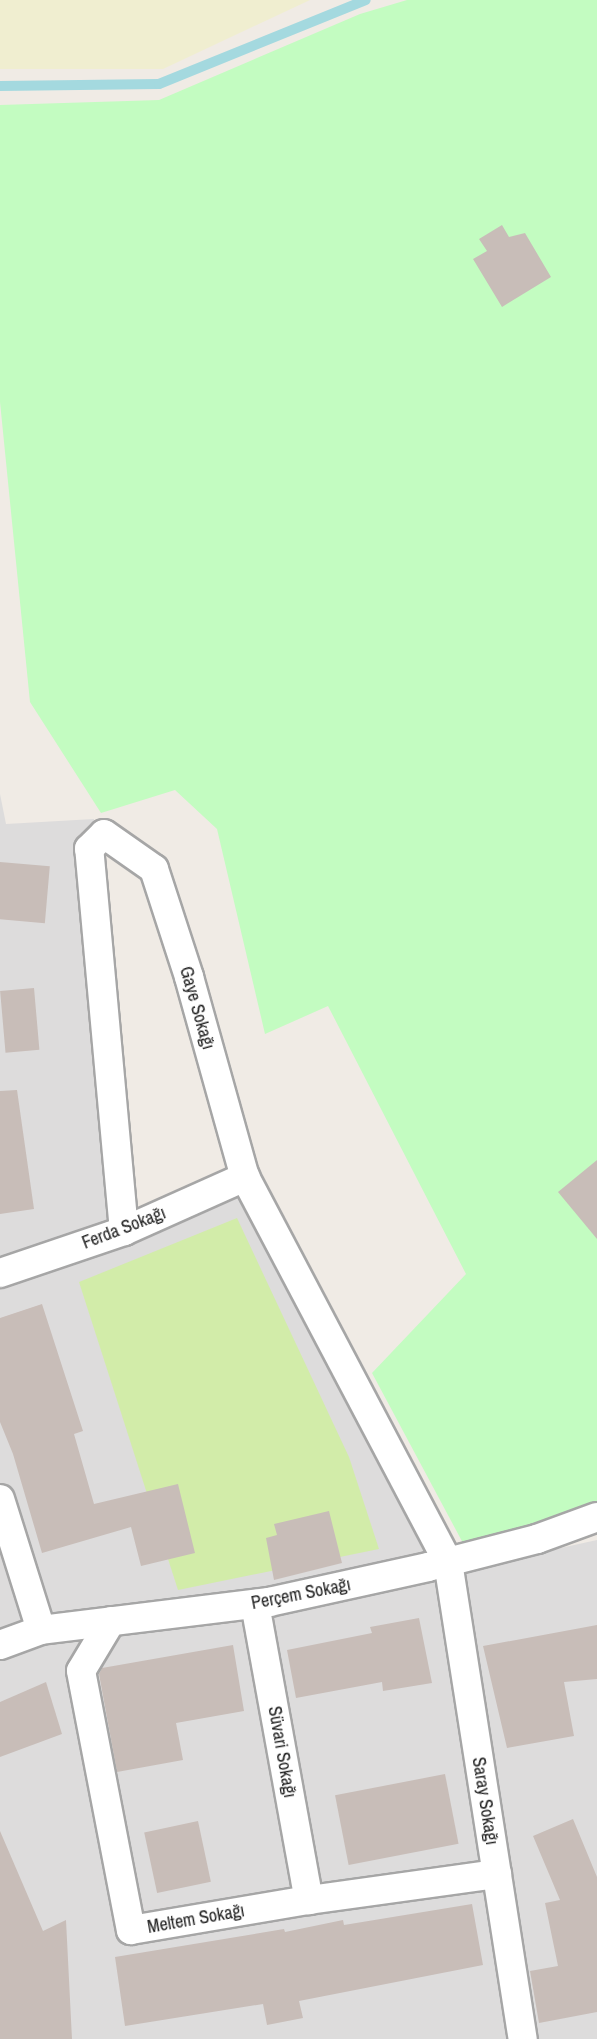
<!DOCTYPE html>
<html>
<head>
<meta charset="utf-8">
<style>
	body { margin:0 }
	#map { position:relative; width:597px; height:2039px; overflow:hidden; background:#f0ebe5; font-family:"Archivo Narrow",sans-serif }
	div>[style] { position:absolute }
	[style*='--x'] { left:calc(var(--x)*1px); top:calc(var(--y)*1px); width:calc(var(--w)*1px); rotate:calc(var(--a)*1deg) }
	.residential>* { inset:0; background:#dddcdc }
	.farmland>* { inset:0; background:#f0eed0 }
	.grass>* { inset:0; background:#d2eca9 }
	.park>* { inset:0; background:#c3fcc1 }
	.stream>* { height:10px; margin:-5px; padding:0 5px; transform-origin:5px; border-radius:5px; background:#a4d9df }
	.building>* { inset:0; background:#c8bdb8; transform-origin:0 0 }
	.roads { filter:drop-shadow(2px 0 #a6a6a6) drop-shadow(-2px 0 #a6a6a6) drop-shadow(0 2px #a6a6a6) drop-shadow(0 -2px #a6a6a6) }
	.street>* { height:28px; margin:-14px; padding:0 14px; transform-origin:14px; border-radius:14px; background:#fff }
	span { translate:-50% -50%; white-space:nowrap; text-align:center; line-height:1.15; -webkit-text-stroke:7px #fff; paint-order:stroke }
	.street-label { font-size:18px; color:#1f1f1f }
</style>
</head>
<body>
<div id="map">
	<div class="residential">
		<div style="clip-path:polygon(0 794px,6px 824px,94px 819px,122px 1236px,255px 1180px,455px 1571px,597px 1540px,597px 2039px,0 2039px)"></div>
	</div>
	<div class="farmland">
		<div style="clip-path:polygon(0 0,310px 0,163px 69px,0 69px)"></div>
	</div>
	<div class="grass">
		<div style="clip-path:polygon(237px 1218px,349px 1457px,379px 1549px,178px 1590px,79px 1282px)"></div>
	</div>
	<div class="park">
		<div style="clip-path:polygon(407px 0,597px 0,597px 1506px,527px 1530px,464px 1545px,372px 1373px,466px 1274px,328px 1006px,265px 1034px,217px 829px,175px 790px,101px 813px,30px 702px,0 402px,0 105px,159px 100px,360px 14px)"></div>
	</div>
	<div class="stream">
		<div style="--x:0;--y:86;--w:159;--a:-0.7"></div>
		<div style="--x:159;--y:84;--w:223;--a:-22.1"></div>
	</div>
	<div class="building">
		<div style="clip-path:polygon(502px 225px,509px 237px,525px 233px,551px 277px,502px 307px,473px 259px,487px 251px,479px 239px)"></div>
		<div style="left:0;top:862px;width:50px;height:57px;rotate:5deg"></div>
		<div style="left:34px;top:988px;width:62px;height:34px;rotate:85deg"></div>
		<div style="clip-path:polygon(17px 1090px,34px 1209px,0 1214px,0 1091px)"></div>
		<div style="clip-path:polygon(597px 1160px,597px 1239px,558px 1192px)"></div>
		<div style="clip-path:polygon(42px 1304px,83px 1431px,74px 1434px,94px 1504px,178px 1484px,195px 1553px,141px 1566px,131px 1527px,42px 1553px,13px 1454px,0 1422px,0 1318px)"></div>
		<div style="clip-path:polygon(329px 1511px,342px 1563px,274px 1580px,266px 1538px,277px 1535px,274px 1524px)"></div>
		<div style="clip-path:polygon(419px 1618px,432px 1683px,383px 1691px,382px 1682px,296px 1698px,287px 1650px,372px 1633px,370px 1627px)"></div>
		<div style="clip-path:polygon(597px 1625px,597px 1679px,564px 1682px,574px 1736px,507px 1748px,483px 1646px)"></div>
		<div style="clip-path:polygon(233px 1645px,244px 1711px,176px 1723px,183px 1760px,117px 1772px,99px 1674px,102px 1668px)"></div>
		<div style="clip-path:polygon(46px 1682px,62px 1734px,0 1757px,0 1702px)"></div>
		<div style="left:445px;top:1774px;width:71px;height:112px;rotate:79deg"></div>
		<div style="clip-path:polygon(573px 1819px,597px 1877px,597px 2012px,539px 2023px,530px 1971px,558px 1966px,545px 1903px,560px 1900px,533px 1836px)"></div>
		<div style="left:198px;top:1821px;width:62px;height:55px;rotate:78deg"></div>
		<div style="clip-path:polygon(0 1831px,43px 1931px,66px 1920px,72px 2039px,0 2039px)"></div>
		<div style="clip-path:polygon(472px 1904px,483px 1965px,299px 2001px,303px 2018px,267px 2025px,263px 2004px,125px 2026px,115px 1957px,284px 1929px,285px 1932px,343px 1920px,344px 1925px)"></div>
	</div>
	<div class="roads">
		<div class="street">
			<div style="--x:124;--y:1231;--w:384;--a:-95.2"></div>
			<div style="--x:89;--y:849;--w:21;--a:-45"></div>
			<div style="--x:104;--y:834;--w:61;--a:35"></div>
			<div style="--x:154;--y:869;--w:114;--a:72"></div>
			<div style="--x:189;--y:977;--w:208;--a:74.4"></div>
			<div style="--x:245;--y:1177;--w:435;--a:62.2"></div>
			<div style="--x:448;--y:1562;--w:483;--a:81.1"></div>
			<div style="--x:0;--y:1273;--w:131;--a:-18.7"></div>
			<div style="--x:124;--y:1231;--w:133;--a:-24.1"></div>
			<div style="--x:0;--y:1499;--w:137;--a:72.6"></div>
			<div style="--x:255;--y:1604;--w:301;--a:79.7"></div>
			<div style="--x:111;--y:1621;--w:58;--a:121"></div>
			<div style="--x:81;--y:1671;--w:264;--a:79.1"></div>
			<div style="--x:131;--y:1930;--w:181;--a:-9.6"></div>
			<div style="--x:309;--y:1900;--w:190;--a:-7.9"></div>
			<div style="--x:0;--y:1645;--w:44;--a:-20.1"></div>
			<div style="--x:41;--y:1630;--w:230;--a:-7"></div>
			<div style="--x:269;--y:1602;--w:163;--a:-12.4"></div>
			<div style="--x:428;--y:1567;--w:113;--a:-14.4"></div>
			<div style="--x:537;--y:1539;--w:64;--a:-20.1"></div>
		</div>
	</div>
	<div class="street-label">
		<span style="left:197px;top:1008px;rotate:74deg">Gaye Sokağı</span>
		<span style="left:124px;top:1228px;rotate:-21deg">Ferda Sokağı</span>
		<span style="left:301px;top:1594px;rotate:-11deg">Perçem Sokağı</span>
		<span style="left:282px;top:1752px;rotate:80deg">Süvari Sokağı</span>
		<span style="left:485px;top:1801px;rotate:81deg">Saray Sokağı</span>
		<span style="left:196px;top:1919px;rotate:-10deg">Meltem Sokağı</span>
	</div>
</div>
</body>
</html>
